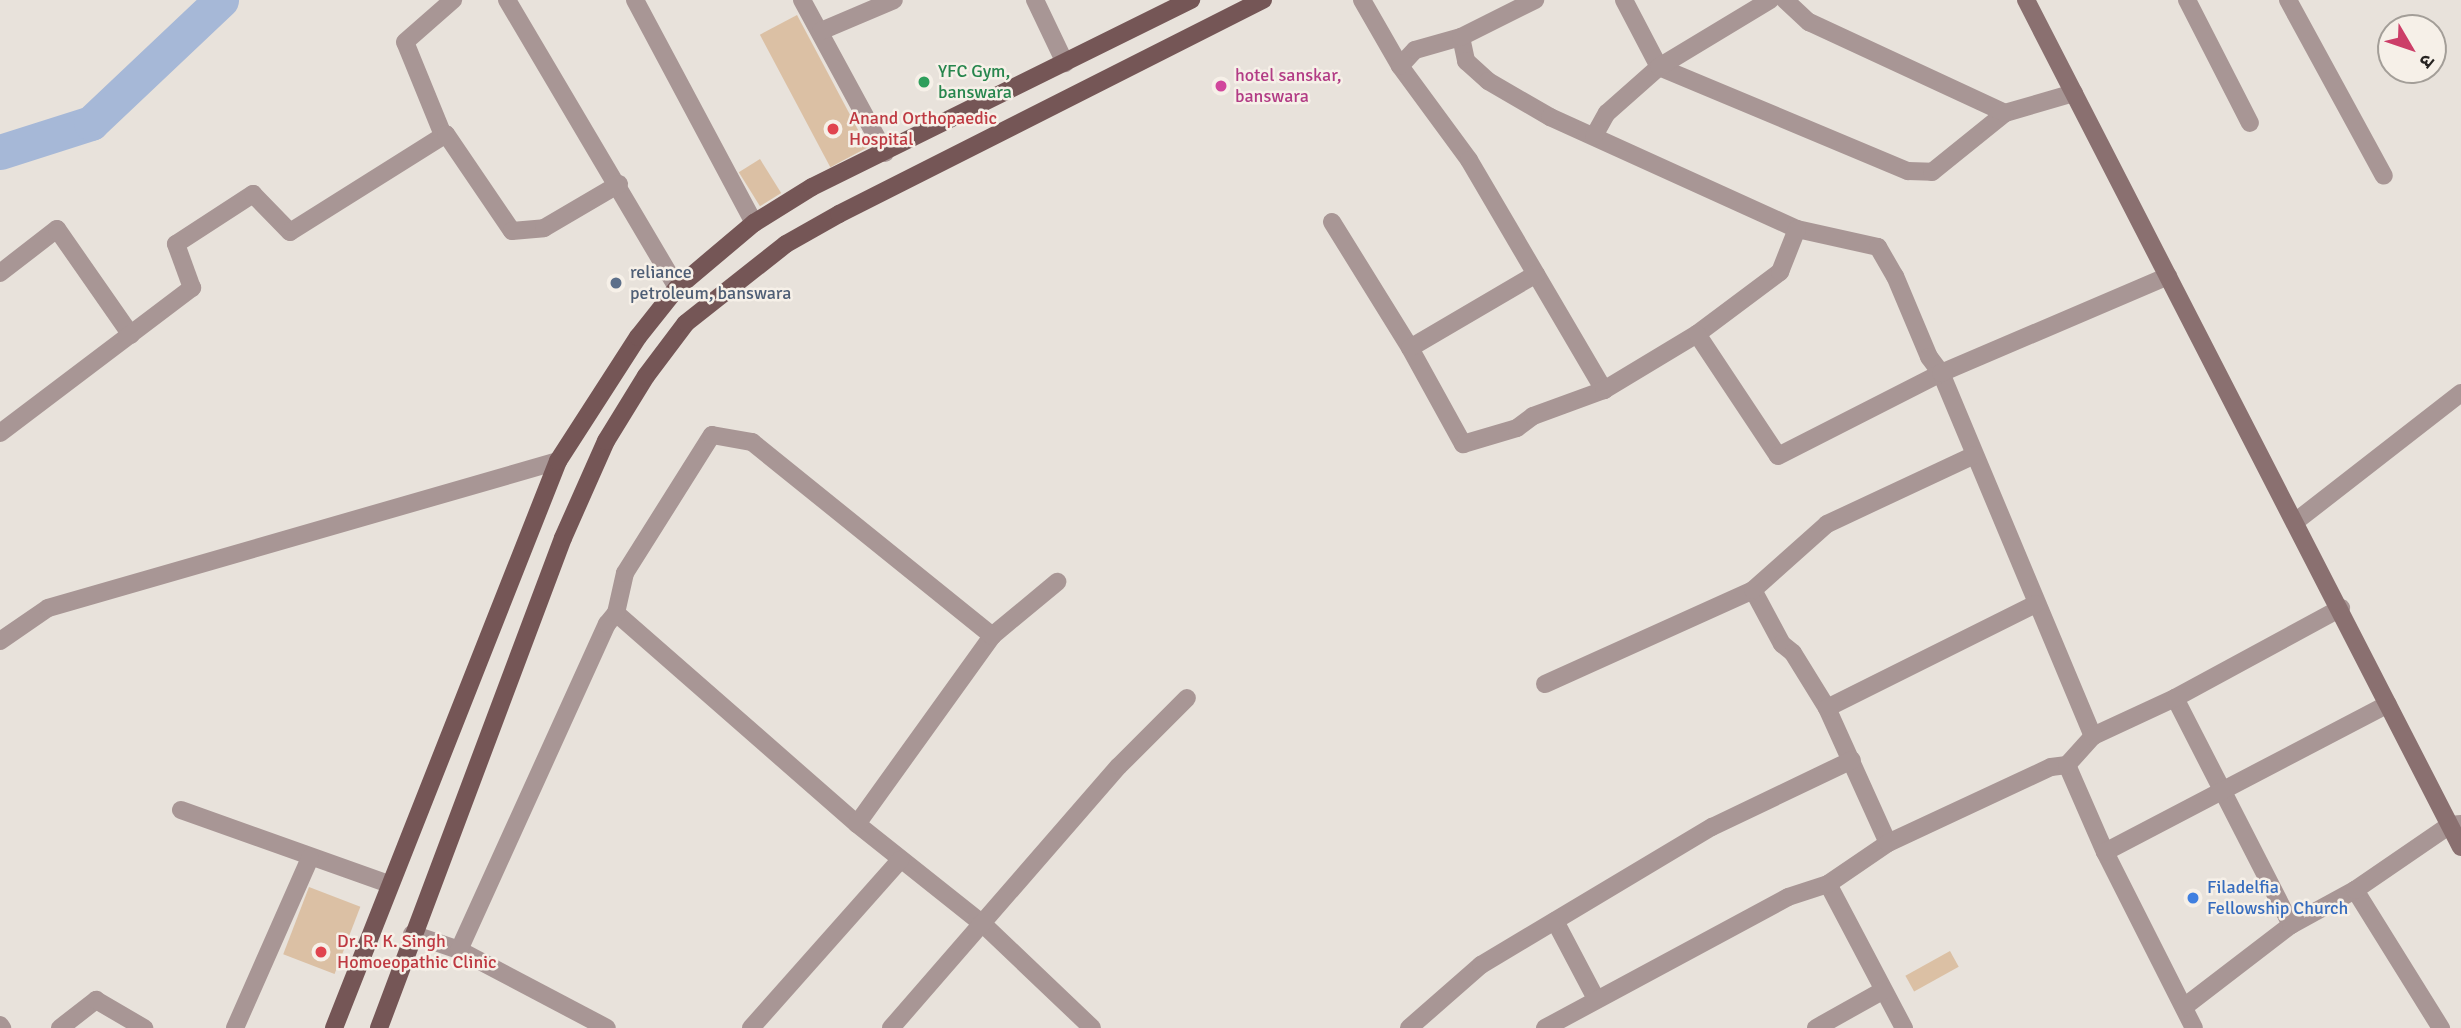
<!DOCTYPE html>
<html>
<head>
<meta charset="utf-8">
<style>
	body { margin:0 }
	#map { position:relative; width:2461px; height:1028px; overflow:hidden; background:#e8e2db; font-family:Signika,"Noto Sans Devanagari",sans-serif }
	div>[style] { position:absolute }
	[style*='--x'] { left:calc(var(--x)*1px); top:calc(var(--y)*1px); width:calc(var(--w)*1px); rotate:calc(var(--a)*1deg) }
	.river>* { height:35px; margin:-17.5px; padding:0 17.5px; transform-origin:17.5px; border-radius:17.5px; background:#a6b8d7 }
	.building>* { inset:0; background:#dbc0a4; transform-origin:0 0 }
	.street>* { height:18px; margin:-9px; padding:0 9px; transform-origin:9px; border-radius:9px; background:#a89695 }
	.secondary>* { height:18px; margin:-9px; padding:0 9px; transform-origin:9px; border-radius:9px; background:#8a7070 }
	.primary>* { height:18px; margin:-9px; padding:0 9px; transform-origin:9px; border-radius:9px; background:#755656 }
	.dots>* { width:19px; height:19px; translate:-50% -50%; box-sizing:border-box; border:4px solid #f6f0e8; border-radius:50% }
	span { translate:-50% -50%; white-space:nowrap; text-align:center; line-height:1.15; -webkit-text-stroke:5px #f6f0e8; paint-order:stroke }
	.leisure-label { font-size:18px; color:#27864d }
	.left { translate:0 -50%; text-align:left }
	.hotel-label { font-size:18px; color:#b23c85 }
	.health-label { font-size:18px; color:#be3a42 }
	.service-label { font-size:18px; color:#4e5e75 }
	.shop-label { font-size:18px; color:#366cbe }
	.north { position:absolute; left:2377px; top:14px; width:70px; height:70px; box-sizing:border-box; background:#f6f0e8; border:2px solid #a39e98; border-radius:50%; rotate:129deg; font-size:19px; font-weight:700; line-height:28px; text-align:center; color:#262321 }
	.north::after { content:''; display:block; margin:auto; width:24px; height:32px; background:#cc3e68; clip-path:polygon(50% 0,100% 100%,50% 72%,0 100%) }
</style>
</head>
<body>
<div id="map">
	<div class="river">
		<div style="--x:0;--y:152;--w:96;--a:-17.7"></div>
		<div style="--x:91;--y:123;--w:179;--a:-43.4"></div>
	</div>
	<div class="building">
		<div style="left:797px;top:15px;width:150px;height:42px;rotate:62deg"></div>
		<div style="left:760px;top:159px;width:40px;height:25px;rotate:58deg"></div>
		<div style="left:309px;top:887px;width:55px;height:72px;rotate:21deg"></div>
		<div style="left:1950px;top:951px;width:18px;height:51px;rotate:61deg"></div>
	</div>
	<div class="street">
		<div style="--x:507;--y:0;--w:334;--a:59.4"></div>
		<div style="--x:635;--y:0;--w:253;--a:61.9"></div>
		<div style="--x:802;--y:0;--w:174;--a:61.5"></div>
		<div style="--x:1035;--y:0;--w:70;--a:64.5"></div>
		<div style="--x:1362;--y:0;--w:76;--a:60.1"></div>
		<div style="--x:1400;--y:66;--w:117;--a:53.7"></div>
		<div style="--x:1469;--y:160;--w:267;--a:59.6"></div>
		<div style="--x:1624;--y:0;--w:76;--a:62.4"></div>
		<div style="--x:1659;--y:67;--w:270;--a:22.7"></div>
		<div style="--x:1908;--y:171;--w:24;--a:2"></div>
		<div style="--x:1932;--y:172;--w:94;--a:-38.9"></div>
		<div style="--x:2005;--y:113;--w:72;--a:-16.2"></div>
		<div style="--x:1785;--y:0;--w:33;--a:43"></div>
		<div style="--x:1809;--y:22;--w:216;--a:24.9"></div>
		<div style="--x:2187;--y:0;--w:138;--a:62.9"></div>
		<div style="--x:2288;--y:0;--w:200;--a:61.4"></div>
		<div style="--x:821;--y:31;--w:79;--a:-23"></div>
		<div style="--x:1461;--y:37;--w:25;--a:78"></div>
		<div style="--x:1466;--y:61;--w:30;--a:42"></div>
		<div style="--x:1488;--y:81;--w:72;--a:30.1"></div>
		<div style="--x:1550;--y:117;--w:271;--a:24.4"></div>
		<div style="--x:1797;--y:229;--w:83;--a:12.5"></div>
		<div style="--x:1878;--y:247;--w:34;--a:60"></div>
		<div style="--x:1895;--y:276;--w:88;--a:67.2"></div>
		<div style="--x:1929;--y:357;--w:20;--a:53"></div>
		<div style="--x:1941;--y:373;--w:394;--a:67.3"></div>
		<div style="--x:1400;--y:66;--w:22;--a:-47"></div>
		<div style="--x:1415;--y:50;--w:48;--a:-15.8"></div>
		<div style="--x:1461;--y:37;--w:83;--a:-26.6"></div>
		<div style="--x:443;--y:135;--w:100;--a:-112.2"></div>
		<div style="--x:405;--y:42;--w:64;--a:-41.2"></div>
		<div style="--x:1594;--y:136;--w:26;--a:-61"></div>
		<div style="--x:1607;--y:113;--w:69;--a:-41.5"></div>
		<div style="--x:1659;--y:67;--w:130;--a:-31.1"></div>
		<div style="--x:1332;--y:222;--w:148;--a:58.2"></div>
		<div style="--x:1410;--y:348;--w:110;--a:61.1"></div>
		<div style="--x:1463;--y:444;--w:56;--a:-16.5"></div>
		<div style="--x:1517;--y:428;--w:20;--a:-37"></div>
		<div style="--x:1533;--y:416;--w:76;--a:-20.1"></div>
		<div style="--x:1604;--y:390;--w:109;--a:-31.1"></div>
		<div style="--x:1697;--y:334;--w:104;--a:-36.8"></div>
		<div style="--x:1780;--y:272;--w:46;--a:-68.4"></div>
		<div style="--x:0;--y:273;--w:72;--a:-37.7"></div>
		<div style="--x:57;--y:229;--w:129;--a:55.1"></div>
		<div style="--x:1697;--y:334;--w:146;--a:56.4"></div>
		<div style="--x:1778;--y:456;--w:183;--a:-27"></div>
		<div style="--x:1941;--y:373;--w:247;--a:-23.1"></div>
		<div style="--x:1410;--y:348;--w:146;--a:-30.4"></div>
		<div style="--x:0;--y:433;--w:241;--a:-37.1"></div>
		<div style="--x:192;--y:288;--w:47;--a:-110"></div>
		<div style="--x:176;--y:244;--w:92;--a:-33"></div>
		<div style="--x:253;--y:194;--w:53;--a:45.8"></div>
		<div style="--x:290;--y:232;--w:184;--a:-32.1"></div>
		<div style="--x:446;--y:134;--w:117;--a:55.8"></div>
		<div style="--x:512;--y:231;--w:32;--a:-5"></div>
		<div style="--x:544;--y:228;--w:87;--a:-30.4"></div>
		<div style="--x:2295;--y:522;--w:210;--a:-37.9"></div>
		<div style="--x:1753;--y:590;--w:61;--a:61.8"></div>
		<div style="--x:1782;--y:644;--w:14;--a:39"></div>
		<div style="--x:1793;--y:653;--w:65;--a:58.3"></div>
		<div style="--x:1827;--y:708;--w:148;--a:65.7"></div>
		<div style="--x:616;--y:613;--w:320;--a:41.2"></div>
		<div style="--x:857;--y:824;--w:162;--a:38.5"></div>
		<div style="--x:984;--y:925;--w:149;--a:43.6"></div>
		<div style="--x:0;--y:641;--w:58;--a:-34.5"></div>
		<div style="--x:48;--y:608;--w:531;--a:-16.08"></div>
		<div style="--x:1545;--y:684;--w:228;--a:-24.3"></div>
		<div style="--x:1753;--y:590;--w:99;--a:-41.7"></div>
		<div style="--x:1827;--y:524;--w:162;--a:-25.1"></div>
		<div style="--x:2175;--y:698;--w:255;--a:62.9"></div>
		<div style="--x:1827;--y:708;--w:233;--a:-26.5"></div>
		<div style="--x:2067;--y:765;--w:95;--a:66.4"></div>
		<div style="--x:2105;--y:852;--w:197;--a:63.2"></div>
		<div style="--x:181;--y:810;--w:221;--a:19.6"></div>
		<div style="--x:857;--y:824;--w:231;--a:-54.3"></div>
		<div style="--x:992;--y:636;--w:85;--a:-39.7"></div>
		<div style="--x:2105;--y:852;--w:319;--a:-27.6"></div>
		<div style="--x:1828;--y:884;--w:163;--a:62.2"></div>
		<div style="--x:2355;--y:890;--w:163;--a:58.1"></div>
		<div style="--x:1555;--y:921;--w:86;--a:62.2"></div>
		<div style="--x:412;--y:934;--w:50;--a:18.8"></div>
		<div style="--x:459;--y:950;--w:167;--a:27.8"></div>
		<div style="--x:459;--y:950;--w:358;--a:-65.6"></div>
		<div style="--x:607;--y:624;--w:14;--a:-51"></div>
		<div style="--x:616;--y:613;--w:41;--a:-77.3"></div>
		<div style="--x:625;--y:573;--w:163;--a:-57.8"></div>
		<div style="--x:712;--y:435;--w:41;--a:9.9"></div>
		<div style="--x:752;--y:442;--w:309;--a:38.9"></div>
		<div style="--x:2184;--y:1007;--w:135;--a:-37.5"></div>
		<div style="--x:2291;--y:925;--w:73;--a:-28.7"></div>
		<div style="--x:2355;--y:890;--w:115;--a:-34.4"></div>
		<div style="--x:2450;--y:825;--w:11;--a:-5"></div>
		<div style="--x:0;--y:1025;--w:4;--a:56"></div>
		<div style="--x:60;--y:1028;--w:46;--a:-37.9"></div>
		<div style="--x:96;--y:1000;--w:56;--a:30.3"></div>
		<div style="--x:235;--y:1028;--w:186;--a:-66.2"></div>
		<div style="--x:751;--y:1028;--w:225;--a:-48.4"></div>
		<div style="--x:891;--y:1028;--w:347;--a:-49"></div>
		<div style="--x:1119;--y:766;--w:96;--a:-45"></div>
		<div style="--x:1409;--y:1028;--w:96;--a:-41.2"></div>
		<div style="--x:1481;--y:965;--w:269;--a:-30.9"></div>
		<div style="--x:1712;--y:827;--w:155;--a:-25.6"></div>
		<div style="--x:1545;--y:1028;--w:276;--a:-28.3"></div>
		<div style="--x:1788;--y:897;--w:42;--a:-18"></div>
		<div style="--x:1828;--y:884;--w:73;--a:-34.3"></div>
		<div style="--x:1888;--y:843;--w:180;--a:-25"></div>
		<div style="--x:2051;--y:767;--w:16;--a:-7"></div>
		<div style="--x:2067;--y:765;--w:39;--a:-48"></div>
		<div style="--x:2093;--y:736;--w:90;--a:-24.9"></div>
		<div style="--x:2175;--y:698;--w:189;--a:-28.5"></div>
		<div style="--x:1816;--y:1028;--w:76;--a:-29.3"></div>
	</div>
	<div class="secondary">
		<div style="--x:2026;--y:0;--w:952;--a:62.82"></div>
	</div>
	<div class="primary">
		<div style="--x:334;--y:1028;--w:610;--a:-68.44"></div>
		<div style="--x:558;--y:461;--w:148;--a:-57.2"></div>
		<div style="--x:638;--y:337;--w:63;--a:-51.5"></div>
		<div style="--x:677;--y:288;--w:101;--a:-40.2"></div>
		<div style="--x:754;--y:223;--w:68;--a:-31.8"></div>
		<div style="--x:812;--y:187;--w:423;--a:-26.3"></div>
		<div style="--x:379;--y:1028;--w:523;--a:-69.42"></div>
		<div style="--x:563;--y:538;--w:106;--a:-66.1"></div>
		<div style="--x:606;--y:441;--w:76;--a:-58.4"></div>
		<div style="--x:646;--y:376;--w:66;--a:-53"></div>
		<div style="--x:686;--y:323;--w:127;--a:-38.3"></div>
		<div style="--x:786;--y:244;--w:61;--a:-29.5"></div>
		<div style="--x:839;--y:214;--w:475;--a:-26.8"></div>
	</div>
	<div class="dots">
		<div style="left:924px;top:82px;background:#2e9e5b"></div>
		<div style="left:1221px;top:86px;background:#d1479c"></div>
		<div style="left:833px;top:129px;background:#e0444e"></div>
		<div style="left:616px;top:283px;background:#5c6f8a"></div>
		<div style="left:2193px;top:898px;background:#3f7fe0"></div>
		<div style="left:321px;top:952px;background:#e0444e"></div>
	</div>
	<div class="leisure-label">
		<span class="left" style="left:938px;top:82px">YFC Gym,<br>banswara</span>
	</div>
	<div class="hotel-label">
		<span class="left" style="left:1235px;top:86px">hotel sanskar,<br>banswara</span>
	</div>
	<div class="health-label">
		<span class="left" style="left:849px;top:129px">Anand Orthopaedic<br>Hospital</span>
		<span class="left" style="left:337px;top:952px">Dr. R. K. Singh<br>Homoeopathic Clinic</span>
	</div>
	<div class="service-label">
		<span class="left" style="left:630px;top:283px">reliance<br>petroleum, banswara</span>
	</div>
	<div class="shop-label">
		<span class="left" style="left:2207px;top:898px">Filadelfia<br>Fellowship Church</span>
	</div>
	<div class="north">उ</div>
</div>
</body>
</html>
